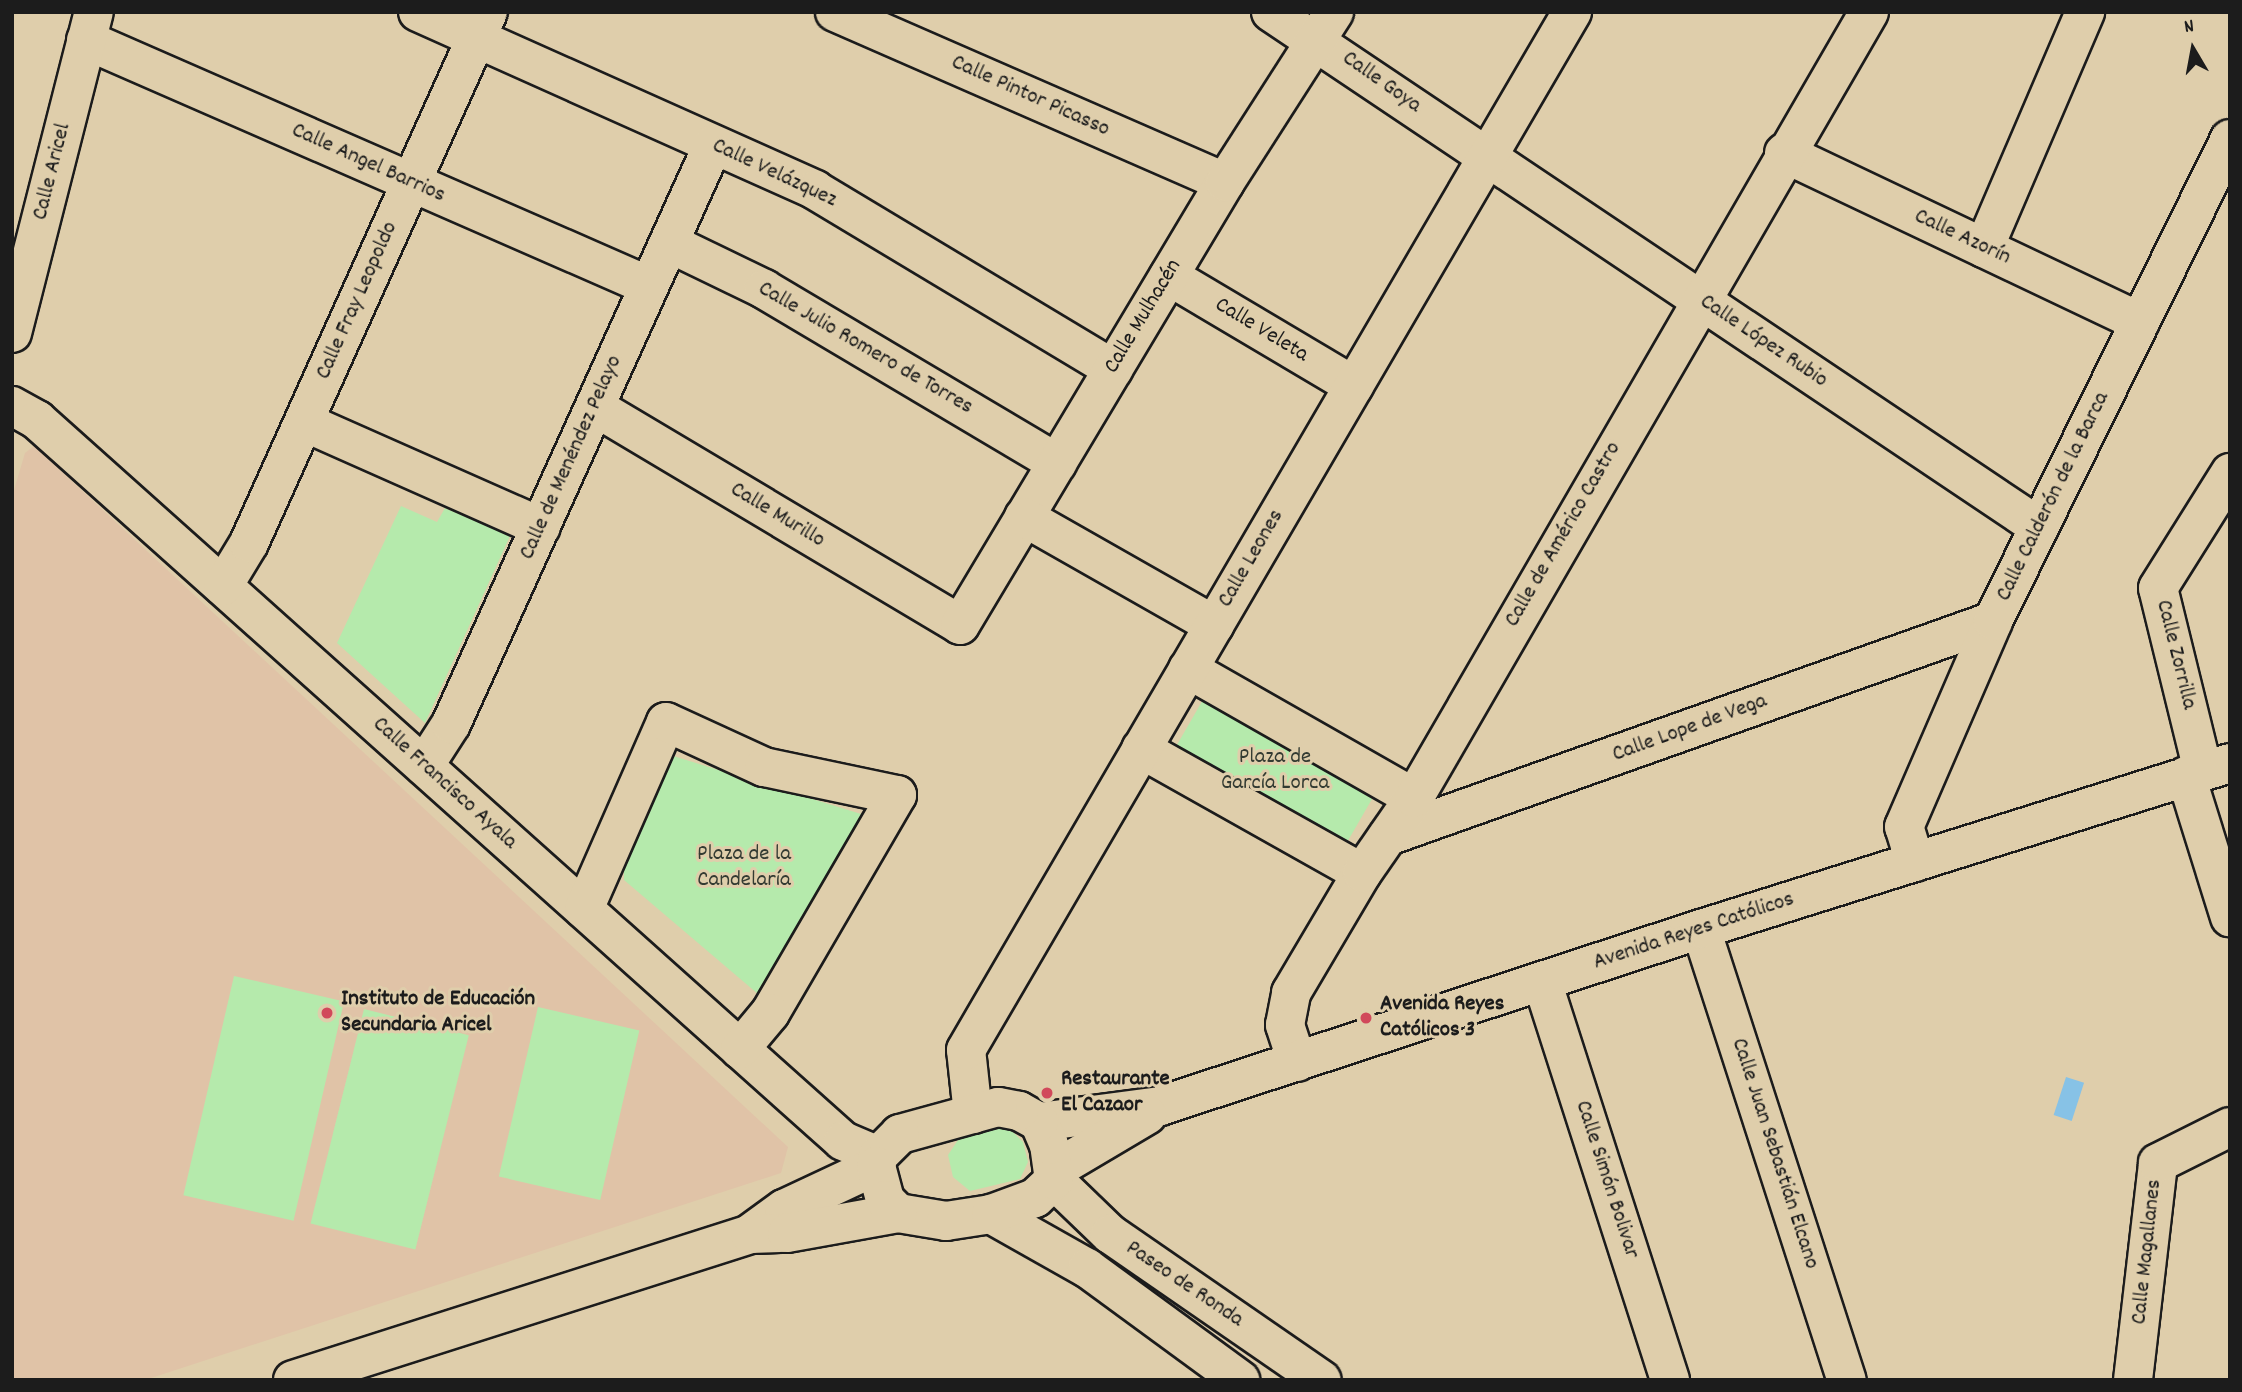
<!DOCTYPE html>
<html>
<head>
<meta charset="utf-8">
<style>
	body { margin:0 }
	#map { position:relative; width:2242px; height:1392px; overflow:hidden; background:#dfceab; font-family:Dekko,sans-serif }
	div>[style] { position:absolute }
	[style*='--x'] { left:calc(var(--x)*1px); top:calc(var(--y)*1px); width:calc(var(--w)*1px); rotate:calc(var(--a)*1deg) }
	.built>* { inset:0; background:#e0c3a7 }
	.green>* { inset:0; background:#b5eaac; transform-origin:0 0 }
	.water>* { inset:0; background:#87c2e6; transform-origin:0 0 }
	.roads { filter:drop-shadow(2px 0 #1c1c1c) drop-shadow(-2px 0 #1c1c1c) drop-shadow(0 2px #1c1c1c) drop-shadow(0 -2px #1c1c1c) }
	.minor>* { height:38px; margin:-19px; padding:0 19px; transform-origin:19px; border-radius:19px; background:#dfceab }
	.dots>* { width:19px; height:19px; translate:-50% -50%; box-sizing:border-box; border:4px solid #dfceab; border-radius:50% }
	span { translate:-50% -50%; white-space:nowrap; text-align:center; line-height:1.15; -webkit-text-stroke:6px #dfceab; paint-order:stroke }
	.street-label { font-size:23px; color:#1c1c1c }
	.park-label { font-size:23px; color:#333b32 }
	.poi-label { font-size:23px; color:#1c1c1c; font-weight:700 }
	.left { translate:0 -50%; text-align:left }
	.frame { position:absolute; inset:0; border:14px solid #1c1c1c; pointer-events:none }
	.north { position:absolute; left:2158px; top:14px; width:70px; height:70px; -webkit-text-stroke:5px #dfceab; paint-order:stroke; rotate:350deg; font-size:19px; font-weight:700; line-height:28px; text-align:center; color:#1c1c1c }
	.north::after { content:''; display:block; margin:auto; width:24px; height:32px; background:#1c1c1c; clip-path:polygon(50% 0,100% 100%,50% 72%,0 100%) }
</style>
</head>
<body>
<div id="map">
	<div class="built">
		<div style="clip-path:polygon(34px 446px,788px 1147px,781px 1173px,145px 1380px,12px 1380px,12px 497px,25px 453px)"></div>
	</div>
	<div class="green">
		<div style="clip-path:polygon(401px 506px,437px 522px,445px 508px,510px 536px,425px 723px,337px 643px)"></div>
		<div style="left:1204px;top:698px;width:196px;height:56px;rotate:30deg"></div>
		<div style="clip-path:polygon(670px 755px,874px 818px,775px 993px,758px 994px,624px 880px,624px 856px)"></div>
		<div style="left:234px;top:976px;width:113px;height:225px;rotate:13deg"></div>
		<div style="left:538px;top:1007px;width:104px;height:174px;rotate:13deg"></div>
		<div style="left:364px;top:1009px;width:108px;height:221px;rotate:14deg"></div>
		<div style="clip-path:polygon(1008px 1127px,1023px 1142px,1028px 1162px,1020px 1179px,970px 1191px,953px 1177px,948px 1155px,960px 1137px)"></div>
	</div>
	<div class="water">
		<div style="left:2066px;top:1077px;width:19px;height:40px;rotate:18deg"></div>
	</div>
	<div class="roads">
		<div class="minor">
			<div style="--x:418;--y:12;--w:435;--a:24.1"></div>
			<div style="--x:815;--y:190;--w:348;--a:31"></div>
			<div style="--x:835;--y:12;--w:425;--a:23.6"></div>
			<div style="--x:1271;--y:12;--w:925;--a:33.84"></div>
			<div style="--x:86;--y:40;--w:614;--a:23.6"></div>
			<div style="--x:1784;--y:153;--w:394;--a:25.4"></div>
			<div style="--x:669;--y:243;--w:106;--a:25.8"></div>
			<div style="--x:764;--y:289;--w:341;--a:30.7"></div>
			<div style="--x:1984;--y:248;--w:257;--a:-66.8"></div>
			<div style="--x:1169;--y:276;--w:215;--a:30.7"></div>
			<div style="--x:12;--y:333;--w:331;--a:-75.7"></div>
			<div style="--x:12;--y:406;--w:29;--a:29"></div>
			<div style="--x:37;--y:420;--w:1081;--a:41.81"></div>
			<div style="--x:843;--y:1141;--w:38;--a:23"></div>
			<div style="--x:595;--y:407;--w:425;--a:30.8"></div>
			<div style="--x:960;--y:625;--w:516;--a:-59.11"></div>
			<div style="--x:1225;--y:182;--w:202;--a:-57.3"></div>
			<div style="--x:304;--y:422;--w:259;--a:23.9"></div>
			<div style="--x:1024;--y:517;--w:219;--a:29.6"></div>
			<div style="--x:223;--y:586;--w:50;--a:-58.8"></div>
			<div style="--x:249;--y:543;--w:582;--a:-65.77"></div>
			<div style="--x:1188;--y:669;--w:260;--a:29.7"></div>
			<div style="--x:1141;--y:749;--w:253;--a:29.3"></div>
			<div style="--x:424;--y:766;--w:50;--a:-57.3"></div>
			<div style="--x:451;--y:724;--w:636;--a:-65.65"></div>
			<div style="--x:2203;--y:771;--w:188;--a:-103.8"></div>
			<div style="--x:2158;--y:588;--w:136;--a:-57.9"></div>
			<div style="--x:2186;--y:776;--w:148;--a:72.7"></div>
			<div style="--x:1388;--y:836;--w:642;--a:-19.56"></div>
			<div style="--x:1915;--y:862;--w:37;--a:-107"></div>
			<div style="--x:1904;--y:827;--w:224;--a:-66.6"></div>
			<div style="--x:1993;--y:621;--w:537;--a:-63.82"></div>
			<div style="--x:584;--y:909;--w:204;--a:-66.3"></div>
			<div style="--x:666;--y:722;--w:108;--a:24.7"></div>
			<div style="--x:764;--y:767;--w:136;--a:11.9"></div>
			<div style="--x:897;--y:795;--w:252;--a:120.2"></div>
			<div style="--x:770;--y:1013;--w:47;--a:129.8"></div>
			<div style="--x:1701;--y:929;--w:474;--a:72.1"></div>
			<div style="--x:1542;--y:981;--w:419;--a:72.2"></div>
			<div style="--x:1297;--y:1062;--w:39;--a:-108"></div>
			<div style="--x:1285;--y:1025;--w:33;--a:-79"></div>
			<div style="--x:1291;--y:993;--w:139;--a:-59.4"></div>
			<div style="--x:1362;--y:873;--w:91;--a:-55.3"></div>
			<div style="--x:1414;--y:798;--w:908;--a:-59.93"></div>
			<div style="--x:973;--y:1114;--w:64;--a:-96.2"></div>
			<div style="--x:966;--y:1050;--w:1202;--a:-59.72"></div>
			<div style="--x:1039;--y:1122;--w:122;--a:-7.5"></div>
			<div style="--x:1160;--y:1106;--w:569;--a:-18.12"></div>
			<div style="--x:1701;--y:929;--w:554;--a:-17.42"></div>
			<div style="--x:1056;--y:1169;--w:106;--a:-30.7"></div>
			<div style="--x:1054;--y:1180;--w:78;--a:44"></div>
			<div style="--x:1110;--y:1234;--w:257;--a:34.6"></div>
			<div style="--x:991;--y:1214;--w:110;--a:29.4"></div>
			<div style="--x:1087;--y:1268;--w:190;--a:36.2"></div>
			<div style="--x:752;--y:1232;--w:39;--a:-36"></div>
			<div style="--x:784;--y:1209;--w:102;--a:-25.1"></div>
			<div style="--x:293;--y:1380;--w:480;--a:-17.7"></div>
			<div style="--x:750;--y:1234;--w:37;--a:-2"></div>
			<div style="--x:787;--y:1233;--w:113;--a:-10.2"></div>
			<div style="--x:898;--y:1213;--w:49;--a:9.5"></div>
			<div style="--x:946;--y:1221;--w:46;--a:-8.8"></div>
			<div style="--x:991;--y:1214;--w:47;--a:-20"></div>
			<div style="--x:1035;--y:1198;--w:26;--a:-43"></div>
			<div style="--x:1054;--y:1180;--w:35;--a:-98"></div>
			<div style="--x:1049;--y:1145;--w:25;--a:-113"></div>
			<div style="--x:1039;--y:1122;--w:23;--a:-151"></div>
			<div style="--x:1019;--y:1111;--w:21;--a:-169"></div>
			<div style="--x:998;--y:1107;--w:102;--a:164.6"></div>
			<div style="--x:900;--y:1134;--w:31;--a:135"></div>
			<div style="--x:878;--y:1156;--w:10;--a:101"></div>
			<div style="--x:876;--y:1166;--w:35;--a:75"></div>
			<div style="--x:885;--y:1200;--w:18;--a:45"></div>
			<div style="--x:2133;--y:1380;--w:218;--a:-83.4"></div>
			<div style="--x:2158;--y:1163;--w:80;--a:-26.6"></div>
		</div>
	</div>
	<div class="dots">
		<div style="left:327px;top:1013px;background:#d1495b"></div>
		<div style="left:1366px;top:1018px;background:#d1495b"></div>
		<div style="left:1047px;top:1093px;background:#d1495b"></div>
	</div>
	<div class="street-label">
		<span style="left:1381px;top:83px;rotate:35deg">Calle Goya</span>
		<span style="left:1030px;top:97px;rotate:24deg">Calle Pintor Picasso</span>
		<span style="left:368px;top:164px;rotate:24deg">Calle Angel Barrios</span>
		<span style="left:53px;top:172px;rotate:-76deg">Calle Aricel</span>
		<span style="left:774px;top:174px;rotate:25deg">Calle Velázquez</span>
		<span style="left:1962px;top:238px;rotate:25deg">Calle Azorín</span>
		<span style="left:358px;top:301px;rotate:-66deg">Calle Fray Leopoldo</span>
		<span style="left:1144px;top:317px;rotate:-59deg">Calle Mulhacén</span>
		<span style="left:1261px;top:331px;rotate:31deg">Calle Veleta</span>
		<span style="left:1763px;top:342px;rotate:34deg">Calle López Rubio</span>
		<span style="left:865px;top:349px;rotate:30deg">Calle Julio Romero de Torres</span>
		<span style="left:572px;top:458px;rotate:-66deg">Calle de Menéndez Pelayo</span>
		<span style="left:2054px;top:497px;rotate:-64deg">Calle Calderón de la Barca</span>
		<span style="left:777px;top:516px;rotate:31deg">Calle Murillo</span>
		<span style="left:1564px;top:535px;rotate:-60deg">Calle de Américo Castro</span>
		<span style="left:1252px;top:559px;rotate:-60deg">Calle Leones</span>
		<span style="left:2175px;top:655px;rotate:76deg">Calle Zorrilla</span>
		<span style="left:1690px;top:729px;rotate:-20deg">Calle Lope de Vega</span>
		<span style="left:444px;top:784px;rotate:42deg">Calle Francisco Ayala</span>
		<span style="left:1694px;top:932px;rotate:-18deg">Avenida Reyes Católicos</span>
		<span style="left:1774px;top:1154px;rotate:72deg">Calle Juan Sebastián Elcano</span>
		<span style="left:1606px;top:1180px;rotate:72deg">Calle Simón Bolivar</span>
		<span style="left:2148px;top:1252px;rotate:-84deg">Calle Magallanes</span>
		<span style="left:1184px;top:1285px;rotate:34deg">Paseo de Ronda</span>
	</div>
	<div class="park-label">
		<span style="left:1275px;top:771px">Plaza de<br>García Lorca</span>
		<span style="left:744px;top:868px">Plaza de la<br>Candelaría</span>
	</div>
	<div class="poi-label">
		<span class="left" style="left:341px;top:1013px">Instituto de Educación<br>Secundaria Aricel</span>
		<span class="left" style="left:1380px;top:1018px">Avenida Reyes<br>Católicos 3</span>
		<span class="left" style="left:1061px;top:1093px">Restaurante<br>El Cazaor</span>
	</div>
	<div class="frame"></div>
	<div class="north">N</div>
</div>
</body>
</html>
